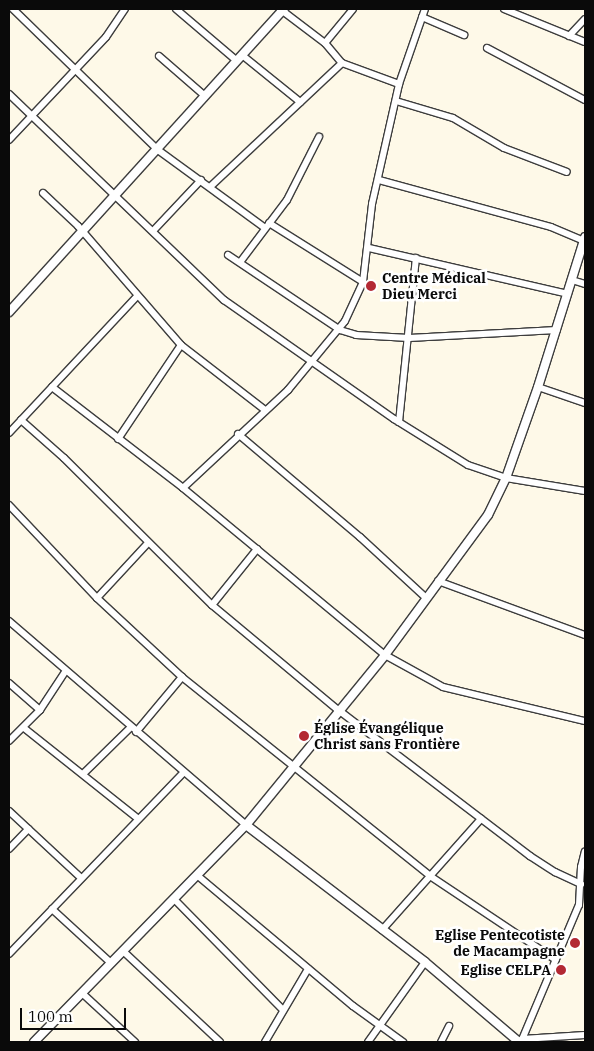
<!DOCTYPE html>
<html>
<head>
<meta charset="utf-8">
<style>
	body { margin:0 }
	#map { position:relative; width:594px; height:1051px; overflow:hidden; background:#fef9e8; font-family:"IBM Plex Serif",serif }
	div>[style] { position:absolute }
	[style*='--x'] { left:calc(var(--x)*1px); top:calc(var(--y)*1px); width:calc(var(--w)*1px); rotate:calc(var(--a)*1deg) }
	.roads { filter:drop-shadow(1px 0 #3d3d3d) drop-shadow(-1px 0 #3d3d3d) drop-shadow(0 1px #3d3d3d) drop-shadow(0 -1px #3d3d3d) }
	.minor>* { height:6px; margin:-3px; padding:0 3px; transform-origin:3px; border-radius:3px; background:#fff }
	.tertiary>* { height:8px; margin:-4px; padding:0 4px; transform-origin:4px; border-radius:4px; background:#fff }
	.dots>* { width:14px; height:14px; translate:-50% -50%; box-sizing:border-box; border:2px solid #fff; border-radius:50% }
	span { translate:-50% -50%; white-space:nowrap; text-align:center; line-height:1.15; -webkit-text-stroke:5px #fff; paint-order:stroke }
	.poi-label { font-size:14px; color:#0a0a0a; font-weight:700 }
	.left { translate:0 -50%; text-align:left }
	.right { translate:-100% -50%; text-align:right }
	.frame { position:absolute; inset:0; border:10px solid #0a0a0a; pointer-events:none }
	.scale { position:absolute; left:20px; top:1008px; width:106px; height:22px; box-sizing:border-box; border:2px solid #0a0a0a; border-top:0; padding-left:6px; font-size:15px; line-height:18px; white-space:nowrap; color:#0a0a0a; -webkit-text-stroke:4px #fff; paint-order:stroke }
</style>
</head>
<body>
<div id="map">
	<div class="roads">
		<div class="minor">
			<div style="--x:13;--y:9;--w:202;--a:44.2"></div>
			<div style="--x:158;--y:150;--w:132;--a:36.1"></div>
			<div style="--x:176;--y:9;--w:80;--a:40.4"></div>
			<div style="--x:280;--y:9;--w:56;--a:37.1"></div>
			<div style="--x:325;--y:43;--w:26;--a:50"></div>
			<div style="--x:342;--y:63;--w:61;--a:20.2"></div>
			<div style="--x:504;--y:9;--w:87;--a:22.2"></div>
			<div style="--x:422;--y:17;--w:46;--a:23.2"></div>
			<div style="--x:569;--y:36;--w:23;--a:-47"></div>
			<div style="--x:325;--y:43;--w:44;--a:-50.5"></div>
			<div style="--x:487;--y:48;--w:111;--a:28"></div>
			<div style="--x:242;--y:55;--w:75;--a:39"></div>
			<div style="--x:159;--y:56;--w:61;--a:41"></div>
			<div style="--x:9;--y:94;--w:298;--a:43.8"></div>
			<div style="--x:224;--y:300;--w:208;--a:35"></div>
			<div style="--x:394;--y:419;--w:87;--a:31.9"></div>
			<div style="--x:468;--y:465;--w:40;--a:18.9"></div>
			<div style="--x:506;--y:478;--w:80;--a:9.3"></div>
			<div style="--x:396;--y:101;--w:59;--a:16.6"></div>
			<div style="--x:453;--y:118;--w:59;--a:30.5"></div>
			<div style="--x:504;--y:148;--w:67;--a:20.9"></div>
			<div style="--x:9;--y:140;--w:141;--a:-46.7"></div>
			<div style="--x:106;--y:37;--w:34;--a:-56"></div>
			<div style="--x:379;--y:180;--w:178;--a:15.3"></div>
			<div style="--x:551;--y:227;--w:36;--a:23"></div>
			<div style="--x:210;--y:187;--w:181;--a:-43.2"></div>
			<div style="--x:43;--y:193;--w:48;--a:43.3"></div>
			<div style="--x:78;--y:226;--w:157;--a:49.1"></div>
			<div style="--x:181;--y:345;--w:106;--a:37.7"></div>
			<div style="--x:269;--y:223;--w:111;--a:32.1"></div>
			<div style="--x:153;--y:231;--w:70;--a:-46.7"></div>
			<div style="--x:369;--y:248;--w:204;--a:13"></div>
			<div style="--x:228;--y:255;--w:135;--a:33.8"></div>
			<div style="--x:340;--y:330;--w:17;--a:17"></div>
			<div style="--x:356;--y:335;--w:53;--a:3.2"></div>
			<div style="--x:409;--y:338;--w:148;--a:-3.1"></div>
			<div style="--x:241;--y:261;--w:76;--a:-53"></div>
			<div style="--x:287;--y:200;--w:71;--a:-63.1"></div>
			<div style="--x:572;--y:280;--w:14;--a:17"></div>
			<div style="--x:52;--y:387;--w:165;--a:37.6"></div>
			<div style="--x:183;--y:488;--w:262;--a:39.6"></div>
			<div style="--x:385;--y:655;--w:66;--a:28.9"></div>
			<div style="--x:443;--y:687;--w:146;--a:13.5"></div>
			<div style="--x:538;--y:387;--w:50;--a:18.8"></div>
			<div style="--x:21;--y:420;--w:57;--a:41.5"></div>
			<div style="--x:64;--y:458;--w:209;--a:44.8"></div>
			<div style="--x:212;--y:605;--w:163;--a:39.8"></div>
			<div style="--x:337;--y:709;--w:243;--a:37.3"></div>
			<div style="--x:530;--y:856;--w:30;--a:33"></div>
			<div style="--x:555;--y:872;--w:29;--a:25"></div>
			<div style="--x:399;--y:422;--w:165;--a:-84.1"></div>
			<div style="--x:9;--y:433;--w:187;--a:-46.9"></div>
			<div style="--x:238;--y:434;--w:160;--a:40.2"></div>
			<div style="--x:360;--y:537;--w:90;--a:42.7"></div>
			<div style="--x:118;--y:439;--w:113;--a:-56.2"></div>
			<div style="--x:183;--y:488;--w:144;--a:-43"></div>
			<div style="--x:288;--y:390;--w:89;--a:-50.4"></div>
			<div style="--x:345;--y:321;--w:43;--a:-65.2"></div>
			<div style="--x:363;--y:282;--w:79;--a:-83.4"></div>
			<div style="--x:372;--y:204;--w:123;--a:-77.3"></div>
			<div style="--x:399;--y:84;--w:79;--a:-70.9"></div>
			<div style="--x:9;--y:505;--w:128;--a:46.6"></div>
			<div style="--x:97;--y:598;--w:116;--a:42.9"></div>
			<div style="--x:182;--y:677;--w:318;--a:38.7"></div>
			<div style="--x:430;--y:876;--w:151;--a:33.7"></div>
			<div style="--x:438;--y:581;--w:157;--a:20.2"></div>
			<div style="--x:97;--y:598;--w:74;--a:-47.2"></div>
			<div style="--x:212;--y:605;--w:72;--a:-51.2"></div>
			<div style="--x:9;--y:621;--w:313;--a:40.7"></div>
			<div style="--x:9;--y:683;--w:41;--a:41.1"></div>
			<div style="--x:24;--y:728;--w:144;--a:38.5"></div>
			<div style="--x:136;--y:732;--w:72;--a:-50.1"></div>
			<div style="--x:9;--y:741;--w:44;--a:-45"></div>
			<div style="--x:40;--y:710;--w:45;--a:-56.7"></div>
			<div style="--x:83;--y:774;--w:67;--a:-44.4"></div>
			<div style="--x:9;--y:811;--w:97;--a:42.9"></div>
			<div style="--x:9;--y:849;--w:28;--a:-46"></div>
			<div style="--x:198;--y:876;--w:202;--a:40"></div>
			<div style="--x:353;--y:1006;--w:62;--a:35.8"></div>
			<div style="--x:174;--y:899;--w:154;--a:45.5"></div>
			<div style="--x:52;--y:909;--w:80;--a:42.5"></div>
			<div style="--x:382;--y:930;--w:149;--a:-48.3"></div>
			<div style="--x:123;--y:951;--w:133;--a:43.2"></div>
			<div style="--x:9;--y:954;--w:252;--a:-46.1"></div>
			<div style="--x:83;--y:994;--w:71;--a:42.7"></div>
			<div style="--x:522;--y:1039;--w:63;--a:-3.6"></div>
			<div style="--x:265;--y:1042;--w:85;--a:-59.5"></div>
			<div style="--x:368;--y:1042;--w:98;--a:-54.5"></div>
			<div style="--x:441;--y:1042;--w:18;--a:-63"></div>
			<div style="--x:521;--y:1042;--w:149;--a:-67.1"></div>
			<div style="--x:579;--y:905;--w:38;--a:-87"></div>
			<div style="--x:581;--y:867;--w:16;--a:-76"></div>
		</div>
		<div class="tertiary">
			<div style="--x:9;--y:312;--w:409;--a:-47.8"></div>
			<div style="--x:246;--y:825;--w:225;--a:37.4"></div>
			<div style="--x:425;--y:962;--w:123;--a:40.4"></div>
			<div style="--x:34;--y:1042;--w:303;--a:-45.7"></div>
			<div style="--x:246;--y:825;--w:220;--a:-50.7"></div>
			<div style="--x:385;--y:655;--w:174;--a:-53.7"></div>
			<div style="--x:488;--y:515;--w:41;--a:-64.1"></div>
			<div style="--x:506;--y:478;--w:96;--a:-70.6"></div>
			<div style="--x:538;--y:387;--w:157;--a:-72.6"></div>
		</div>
	</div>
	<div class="dots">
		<div style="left:371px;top:286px;background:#b32934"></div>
		<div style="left:304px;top:736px;background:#b32934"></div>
		<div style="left:575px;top:943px;background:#b32934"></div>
		<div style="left:561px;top:970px;background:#b32934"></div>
	</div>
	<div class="poi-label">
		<span class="left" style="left:382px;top:286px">Centre Médical<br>Dieu Merci</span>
		<span class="left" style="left:314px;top:736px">Église Évangélique<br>Christ sans Frontière</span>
		<span class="right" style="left:565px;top:943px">Eglise Pentecotiste<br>de Macampagne</span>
		<span class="right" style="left:551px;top:970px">Eglise CELPA</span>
	</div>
	<div class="frame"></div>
	<div class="scale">100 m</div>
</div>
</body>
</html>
